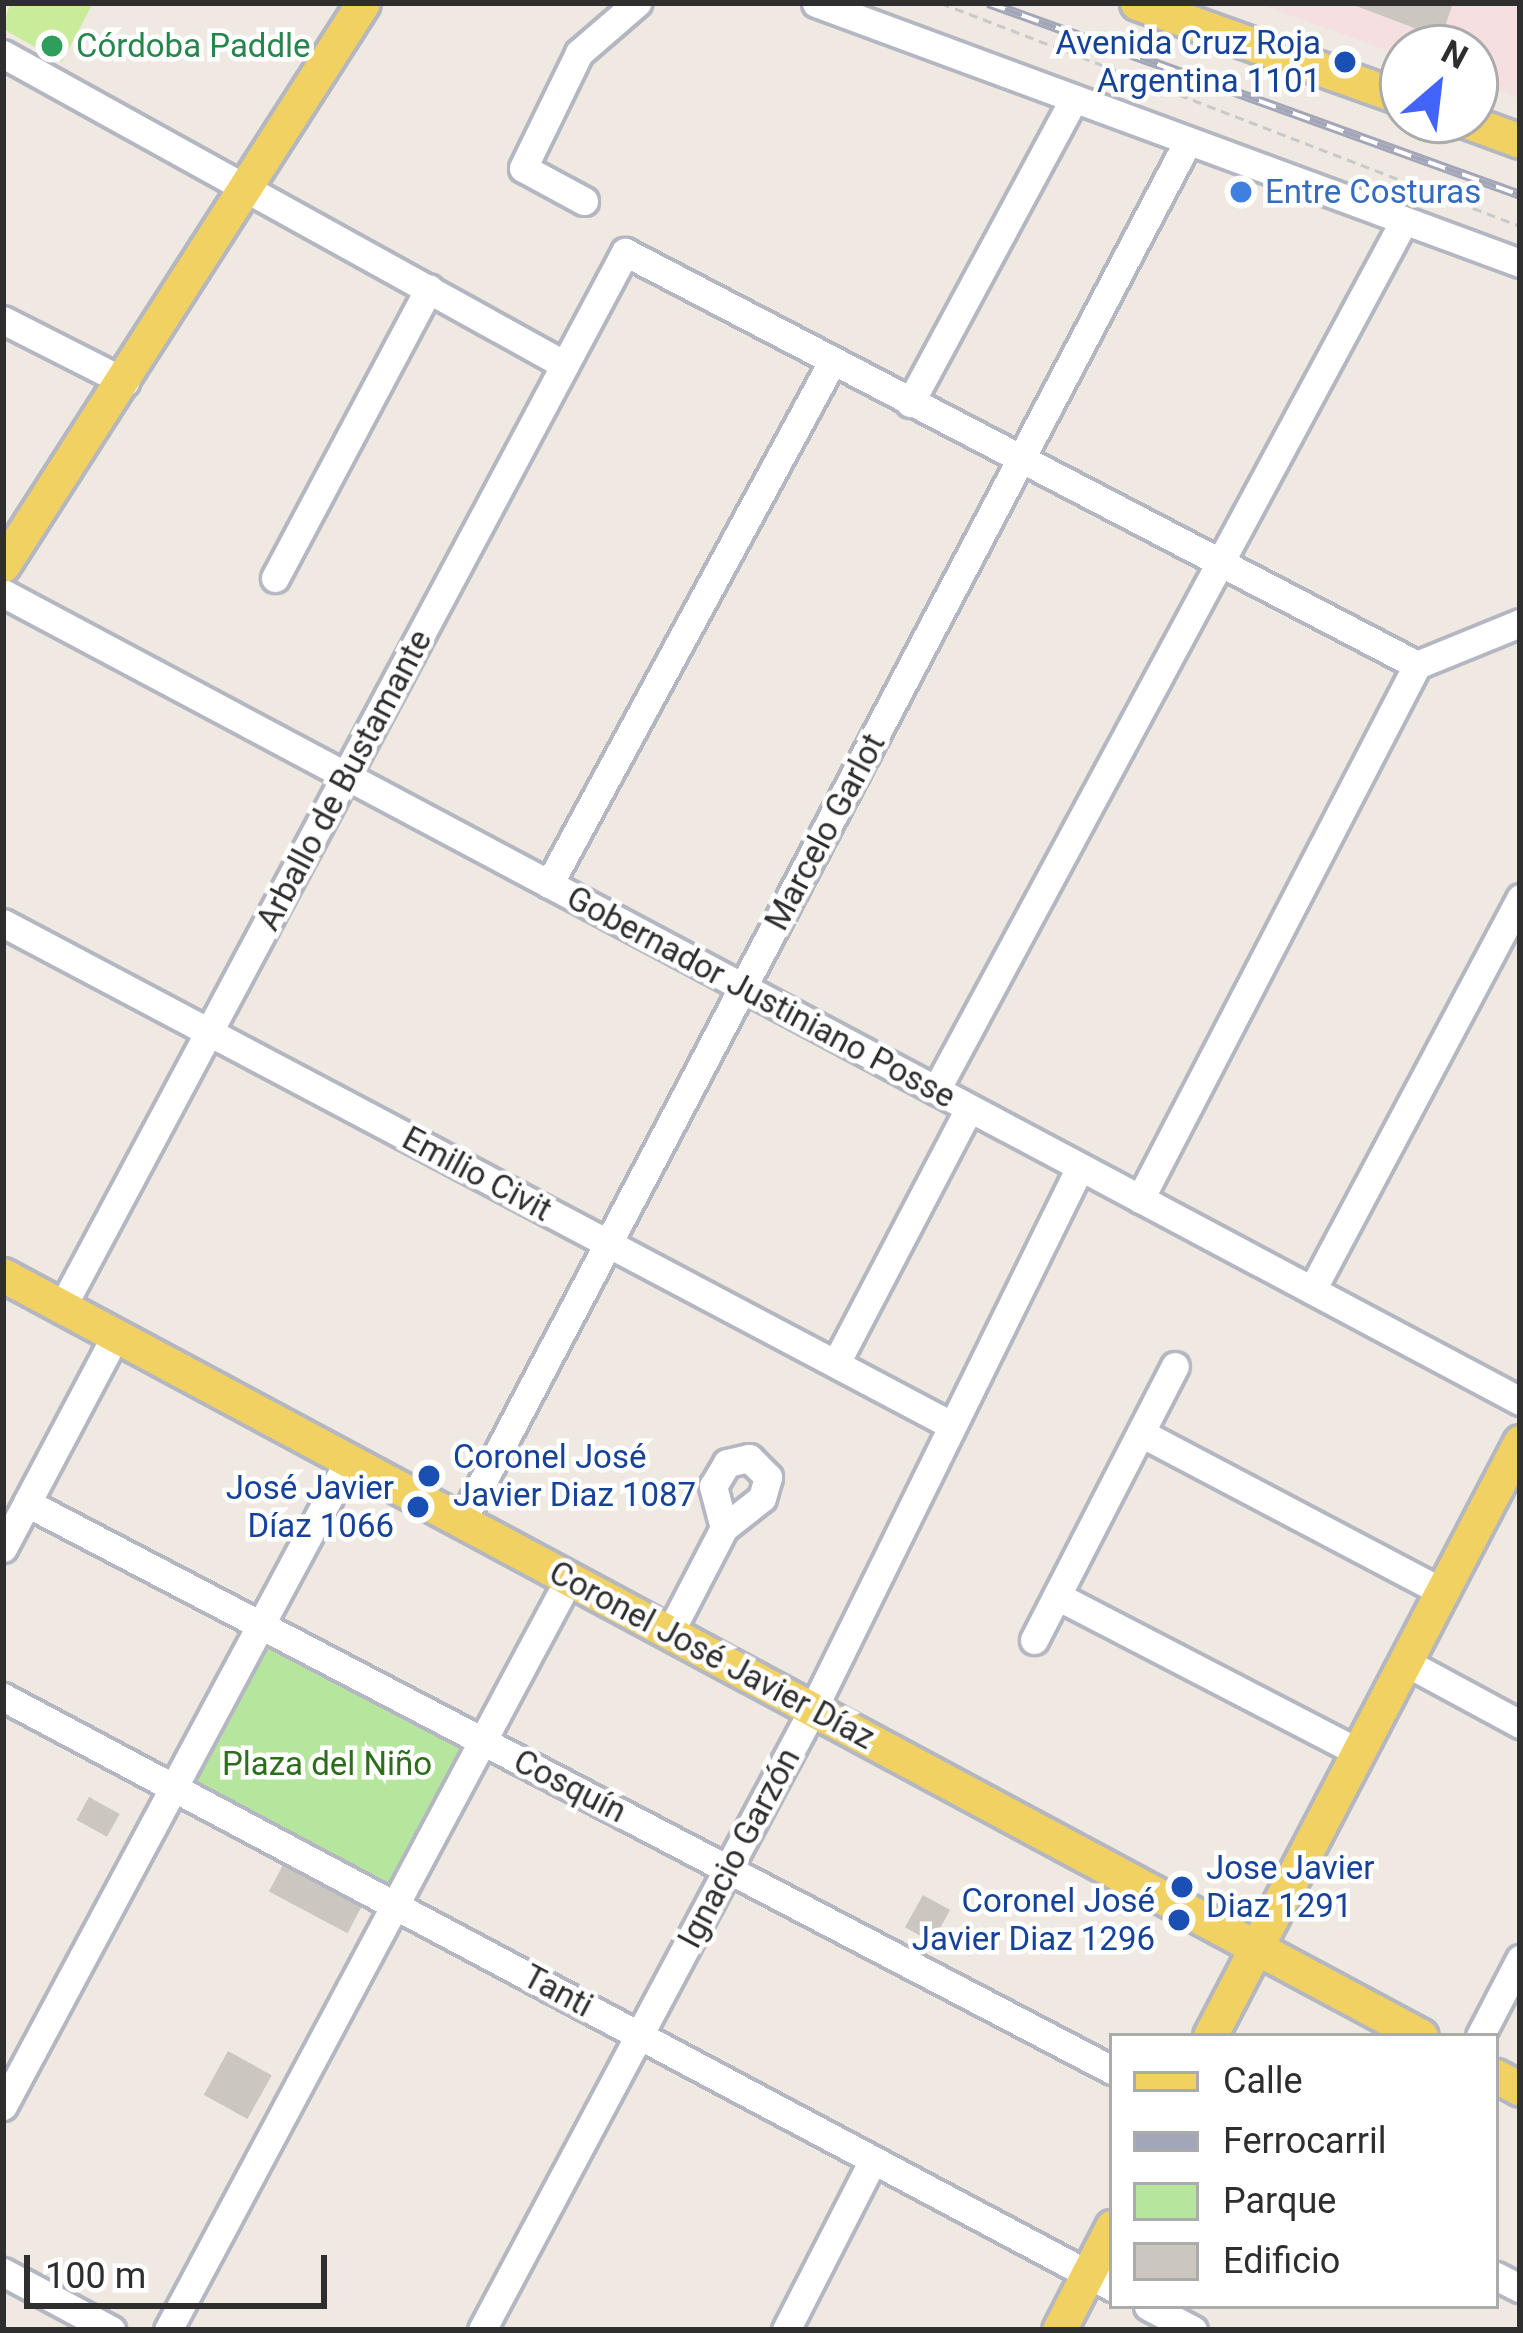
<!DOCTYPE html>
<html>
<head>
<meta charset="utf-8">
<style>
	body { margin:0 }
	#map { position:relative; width:1523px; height:2333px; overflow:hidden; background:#efe9e1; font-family:Roboto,sans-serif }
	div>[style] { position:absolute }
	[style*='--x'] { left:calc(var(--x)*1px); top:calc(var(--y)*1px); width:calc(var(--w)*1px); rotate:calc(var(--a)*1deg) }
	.medical>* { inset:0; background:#f5dfe0 }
	.green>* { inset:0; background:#b6e59e; transform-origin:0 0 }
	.pitch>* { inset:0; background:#c9ec9a }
	.building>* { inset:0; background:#cbc7bf; transform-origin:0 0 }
	.path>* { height:3px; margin-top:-1.5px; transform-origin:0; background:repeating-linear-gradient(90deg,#c9c9c9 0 9px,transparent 0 15px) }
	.roads { filter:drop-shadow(3px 0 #b4b7c1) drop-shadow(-3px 0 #b4b7c1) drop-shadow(0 3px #b4b7c1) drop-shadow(0 -3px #b4b7c1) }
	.minor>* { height:27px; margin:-13.5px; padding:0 13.5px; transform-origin:13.5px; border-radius:13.5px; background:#fff }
	.major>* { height:33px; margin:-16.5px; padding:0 16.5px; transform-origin:16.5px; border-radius:16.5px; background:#f2d163 }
	.rail>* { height:10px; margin-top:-5px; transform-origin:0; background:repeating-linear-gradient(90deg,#fff 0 18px,#a3a6b8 0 36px); box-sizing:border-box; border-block:3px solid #a3a6b8 }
	.dots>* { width:33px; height:33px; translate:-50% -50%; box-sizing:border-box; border:6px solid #fff; border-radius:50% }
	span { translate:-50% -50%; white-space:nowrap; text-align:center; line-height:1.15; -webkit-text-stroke:9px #fff; paint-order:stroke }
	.transit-label { font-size:33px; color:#164399 }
	.right { translate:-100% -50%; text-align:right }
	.left { translate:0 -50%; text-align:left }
	.leisure-label { font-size:33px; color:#27864d }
	.shop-label { font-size:33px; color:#366cbe }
	.street-label { font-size:33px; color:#2e2e2e }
	.park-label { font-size:33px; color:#2c6e1b }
	.frame { position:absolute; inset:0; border:6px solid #2e2e2e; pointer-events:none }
	.legend { position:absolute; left:1109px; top:2033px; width:390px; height:276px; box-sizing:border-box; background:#fff; border:3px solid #ababab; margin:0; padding:15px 21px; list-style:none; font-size:36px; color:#2e2e2e }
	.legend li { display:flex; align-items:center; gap:24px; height:60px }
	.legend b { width:60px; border:3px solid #ababab }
	.north { position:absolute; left:1379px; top:24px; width:120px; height:120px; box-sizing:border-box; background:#fff; border:3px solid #ababab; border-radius:50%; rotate:28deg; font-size:33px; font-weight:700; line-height:48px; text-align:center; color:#2e2e2e }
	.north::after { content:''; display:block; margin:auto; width:42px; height:54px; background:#4264fb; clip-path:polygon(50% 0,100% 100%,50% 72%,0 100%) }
	.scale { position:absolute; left:24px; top:2255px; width:303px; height:54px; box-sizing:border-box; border:6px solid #2e2e2e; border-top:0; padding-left:15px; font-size:36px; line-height:42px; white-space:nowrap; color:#2e2e2e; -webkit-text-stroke:9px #fff; paint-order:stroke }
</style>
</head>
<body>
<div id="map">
	<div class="medical">
		<div style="clip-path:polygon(1256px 3px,1520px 3px,1520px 98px,1475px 82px,1475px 48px,1403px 56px)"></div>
	</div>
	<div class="green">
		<div style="left:261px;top:1625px;width:250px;height:184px;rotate:28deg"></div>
	</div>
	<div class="pitch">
		<div style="clip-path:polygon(10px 3px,93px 3px,62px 62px,3px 29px)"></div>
	</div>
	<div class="building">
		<div style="clip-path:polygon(1348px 3px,1453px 3px,1441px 38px)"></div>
		<div style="left:89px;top:1797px;width:35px;height:26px;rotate:29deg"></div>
		<div style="left:283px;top:1865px;width:89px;height:30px;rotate:28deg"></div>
		<div style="left:923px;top:1895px;width:31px;height:37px;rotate:29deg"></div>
		<div style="left:228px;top:2051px;width:50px;height:50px;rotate:29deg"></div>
	</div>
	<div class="path">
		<div style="--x:941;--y:3;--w:620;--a:21.06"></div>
	</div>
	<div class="roads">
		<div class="minor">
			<div style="--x:816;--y:3;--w:750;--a:20.27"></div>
			<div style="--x:3;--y:54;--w:642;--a:28.96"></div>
			<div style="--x:584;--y:201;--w:69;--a:-151.6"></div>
			<div style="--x:523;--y:168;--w:128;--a:-64"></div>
			<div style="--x:579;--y:53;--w:77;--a:-40.8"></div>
			<div style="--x:3;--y:320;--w:137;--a:26.9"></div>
			<div style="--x:910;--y:403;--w:344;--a:-61.7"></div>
			<div style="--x:275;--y:578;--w:328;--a:-62"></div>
			<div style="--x:3;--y:593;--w:1719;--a:28.04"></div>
			<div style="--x:549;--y:884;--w:594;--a:-61.54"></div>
			<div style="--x:3;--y:923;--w:1073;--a:27.9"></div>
			<div style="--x:936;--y:1090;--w:987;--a:-61.7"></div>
			<div style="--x:1140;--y:1199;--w:602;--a:-62.58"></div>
			<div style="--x:1312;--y:1290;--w:444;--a:-62"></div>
			<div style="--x:62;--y:1307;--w:1196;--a:-61.91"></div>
			<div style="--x:625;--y:252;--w:893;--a:27.54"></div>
			<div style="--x:1417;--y:665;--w:111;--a:-22.2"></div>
			<div style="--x:836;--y:1363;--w:287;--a:-62.4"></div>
			<div style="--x:1141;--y:1433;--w:340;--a:27.8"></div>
			<div style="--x:27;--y:1503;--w:1224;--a:27.59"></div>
			<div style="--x:462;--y:1521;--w:1557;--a:-62.25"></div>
			<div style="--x:3;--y:1548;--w:241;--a:-62.1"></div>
			<div style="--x:1057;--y:1596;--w:339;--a:27.4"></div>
			<div style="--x:670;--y:1632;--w:117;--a:-62.6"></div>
			<div style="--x:724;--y:1528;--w:48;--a:-38.3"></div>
			<div style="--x:762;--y:1498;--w:22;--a:-74"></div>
			<div style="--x:768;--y:1477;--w:27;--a:-135"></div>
			<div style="--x:749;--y:1458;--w:23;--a:167"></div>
			<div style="--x:727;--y:1463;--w:27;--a:121"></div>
			<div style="--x:713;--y:1486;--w:43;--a:75.3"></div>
			<div style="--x:1034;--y:1640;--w:308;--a:-62.8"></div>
			<div style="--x:1420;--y:1670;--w:114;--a:28.4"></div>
			<div style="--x:3;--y:1697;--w:1256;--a:28.01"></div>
			<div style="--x:1480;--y:2036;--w:87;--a:-62.5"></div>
			<div style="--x:3;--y:2106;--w:733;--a:-61.83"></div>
			<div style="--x:3;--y:2272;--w:123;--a:28.2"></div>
			<div style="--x:1496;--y:2276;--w:27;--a:27"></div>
			<div style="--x:1148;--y:2306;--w:51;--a:28.1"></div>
			<div style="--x:168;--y:2330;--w:851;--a:-61.9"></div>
			<div style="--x:482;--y:2330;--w:704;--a:-61.94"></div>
			<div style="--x:813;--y:1709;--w:604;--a:-63.77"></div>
			<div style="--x:786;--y:2330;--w:191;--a:-62.9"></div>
		</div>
		<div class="major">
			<div style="--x:1137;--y:3;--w:282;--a:19.7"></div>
			<div style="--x:1463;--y:120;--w:61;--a:20.2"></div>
			<div style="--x:3;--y:565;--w:667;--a:-57.36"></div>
			<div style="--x:3;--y:1275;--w:1609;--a:28.22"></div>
			<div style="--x:1210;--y:2036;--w:670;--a:-62.44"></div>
			<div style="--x:1496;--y:2076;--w:27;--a:28"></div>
			<div style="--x:1059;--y:2330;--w:116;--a:-62.8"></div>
		</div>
	</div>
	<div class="rail">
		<div style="--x:988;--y:3;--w:566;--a:19.84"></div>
	</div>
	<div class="dots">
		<div style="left:52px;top:46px;background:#2e9e5b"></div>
		<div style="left:1345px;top:62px;background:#1a4fb4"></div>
		<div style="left:1241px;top:192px;background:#3f7fe0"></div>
		<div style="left:429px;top:1476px;background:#1a4fb4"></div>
		<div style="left:418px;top:1507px;background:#1a4fb4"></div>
		<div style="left:1182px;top:1887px;background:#1a4fb4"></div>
		<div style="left:1179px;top:1920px;background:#1a4fb4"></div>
	</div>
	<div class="transit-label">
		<span class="right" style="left:1321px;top:62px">Avenida Cruz Roja<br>Argentina 1101</span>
		<span class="left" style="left:453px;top:1476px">Coronel José<br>Javier Diaz 1087</span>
		<span class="right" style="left:394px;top:1507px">José Javier<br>Díaz 1066</span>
		<span class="left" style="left:1206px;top:1887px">Jose Javier<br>Diaz 1291</span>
		<span class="right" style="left:1155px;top:1920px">Coronel José<br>Javier Diaz 1296</span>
	</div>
	<div class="leisure-label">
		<span class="left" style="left:76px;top:46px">Córdoba Paddle</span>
	</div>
	<div class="shop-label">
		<span class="left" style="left:1265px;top:192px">Entre Costuras</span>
	</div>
	<div class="street-label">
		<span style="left:344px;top:780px;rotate:-62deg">Arballo de Bustamante</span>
		<span style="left:825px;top:832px;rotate:-62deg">Marcelo Garlot</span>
		<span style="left:761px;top:997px;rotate:28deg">Gobernador Justiniano Posse</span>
		<span style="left:477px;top:1174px;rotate:28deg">Emilio Civit</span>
		<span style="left:712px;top:1655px;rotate:28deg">Coronel José Javier Díaz</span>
		<span style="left:570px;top:1786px;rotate:27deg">Cosquín</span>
		<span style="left:739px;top:1848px;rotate:-62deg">Ignacio Garzón</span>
		<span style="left:558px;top:1991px;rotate:28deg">Tanti</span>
	</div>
	<div class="park-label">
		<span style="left:327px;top:1764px">Plaza del Niño</span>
	</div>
	<div class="frame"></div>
	<ul class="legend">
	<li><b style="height:15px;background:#f2d163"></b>Calle</li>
	<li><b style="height:15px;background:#a3a6b8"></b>Ferrocarril</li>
	<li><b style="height:33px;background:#b6e59e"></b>Parque</li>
	<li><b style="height:33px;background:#cbc7bf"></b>Edificio</li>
	</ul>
	<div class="north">N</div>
	<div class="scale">100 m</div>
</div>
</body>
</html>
